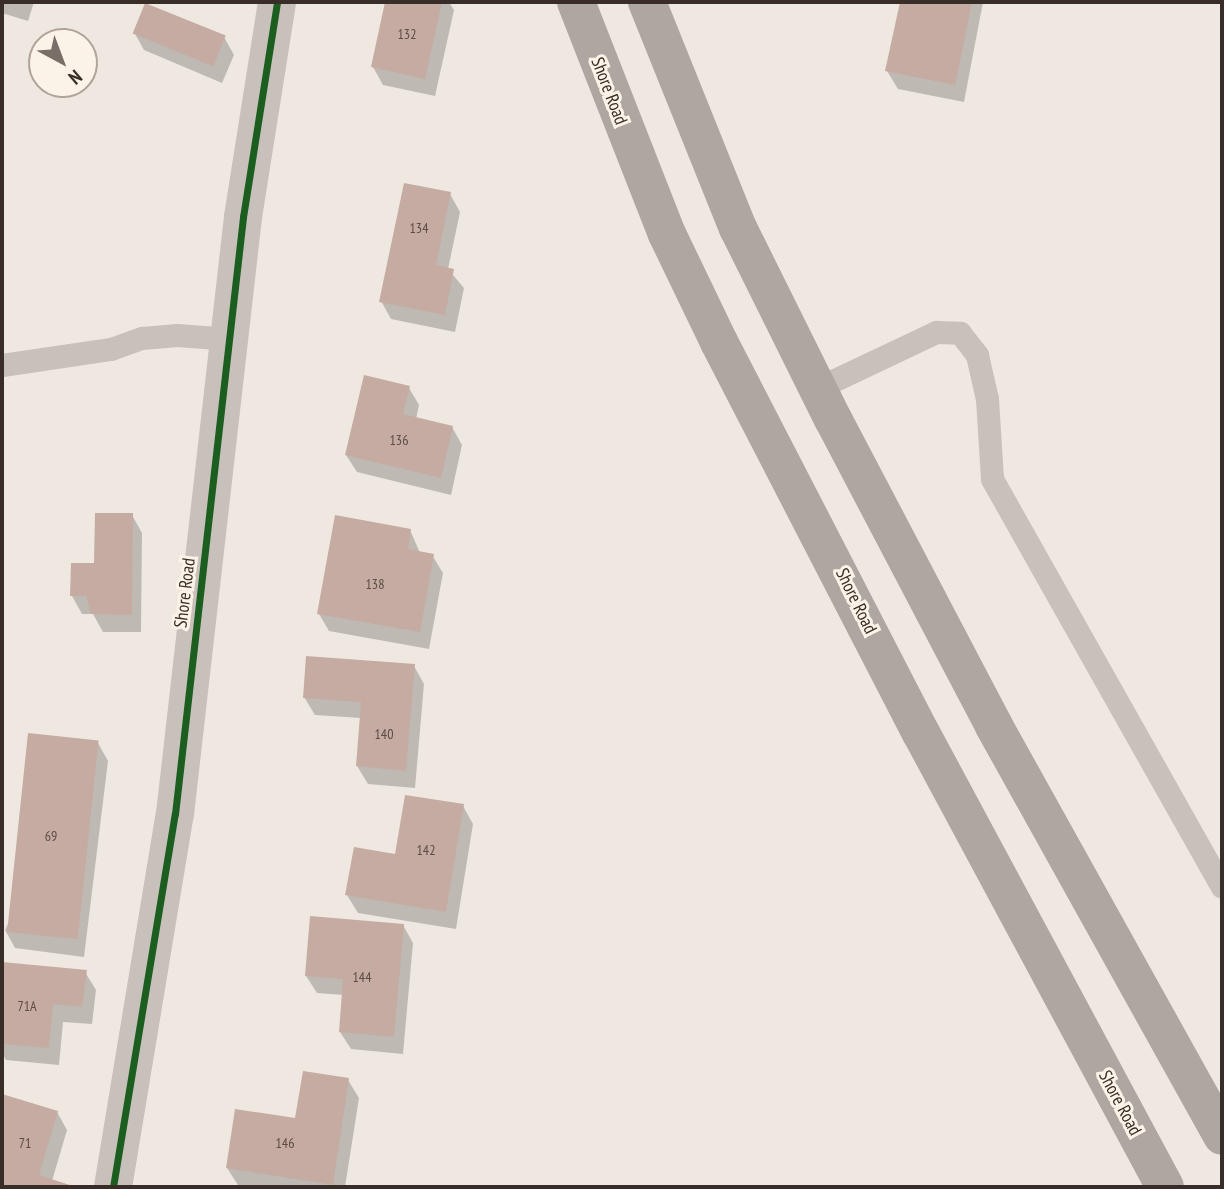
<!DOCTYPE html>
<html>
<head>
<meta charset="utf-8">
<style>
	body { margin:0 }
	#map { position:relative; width:1224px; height:1189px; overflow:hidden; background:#efe8e1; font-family:"PT Sans Narrow",sans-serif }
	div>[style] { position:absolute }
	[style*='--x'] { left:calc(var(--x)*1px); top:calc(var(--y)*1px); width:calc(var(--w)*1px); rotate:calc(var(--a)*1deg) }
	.shadow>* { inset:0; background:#0003 }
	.building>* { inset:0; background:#c5aba1; transform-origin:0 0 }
	.service>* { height:23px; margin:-11.5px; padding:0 11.5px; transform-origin:11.5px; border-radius:11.5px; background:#c8c0ba }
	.minor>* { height:38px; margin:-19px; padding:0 19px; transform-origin:19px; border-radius:19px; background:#c8c0ba }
	.trunk>* { height:38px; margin:-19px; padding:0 19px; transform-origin:19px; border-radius:19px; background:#aea6a0 }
	.cycleway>* { height:7px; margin:-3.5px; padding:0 3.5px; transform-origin:3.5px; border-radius:3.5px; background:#1b5e20 }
	span { translate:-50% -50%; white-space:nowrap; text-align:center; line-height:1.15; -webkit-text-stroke:6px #fcf3e8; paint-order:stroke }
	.number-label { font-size:14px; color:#5c4c46 }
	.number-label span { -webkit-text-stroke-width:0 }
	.street-label { font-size:18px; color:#392d27 }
	.frame { position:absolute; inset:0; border:4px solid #392d27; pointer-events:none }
	.north { position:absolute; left:28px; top:28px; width:70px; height:70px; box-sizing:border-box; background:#fcf3e8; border:2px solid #aea49b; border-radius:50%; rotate:139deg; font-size:19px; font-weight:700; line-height:28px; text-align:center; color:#392d27 }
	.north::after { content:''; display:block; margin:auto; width:24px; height:32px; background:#796e68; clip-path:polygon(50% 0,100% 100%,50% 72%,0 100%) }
</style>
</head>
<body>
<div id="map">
	<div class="shadow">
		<div style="clip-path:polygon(2px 2px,34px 2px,28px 21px,2px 13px)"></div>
		<div style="clip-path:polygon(387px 2px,449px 2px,454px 10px,435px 96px,383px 85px,373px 67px)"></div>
		<div style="clip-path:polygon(902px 2px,983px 2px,964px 102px,898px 89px,887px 71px)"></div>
		<div style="clip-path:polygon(134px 32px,224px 37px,234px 55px,222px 83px,144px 50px)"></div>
		<div style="clip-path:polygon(450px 194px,460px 212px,448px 269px,464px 288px,455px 332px,391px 319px,381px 301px)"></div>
		<div style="clip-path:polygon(409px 388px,419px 405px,416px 419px,452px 427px,462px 445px,451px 495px,357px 472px,346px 455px)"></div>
		<div style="clip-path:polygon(132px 515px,142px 533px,141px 632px,103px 632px,93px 614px,82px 614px,72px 596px)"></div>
		<div style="clip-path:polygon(410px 530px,420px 553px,432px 555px,443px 573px,429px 649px,329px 631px,319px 614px)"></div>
		<div style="clip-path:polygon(414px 666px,424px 684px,415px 788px,368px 784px,357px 766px,361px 718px,315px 715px,304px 697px)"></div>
		<div style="clip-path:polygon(98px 743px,108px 761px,84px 957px,15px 948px,5px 930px)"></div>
		<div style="clip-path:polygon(463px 806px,473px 824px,456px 929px,358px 913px,347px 895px)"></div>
		<div style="clip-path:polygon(403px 925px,413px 943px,403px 1054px,351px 1049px,340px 1032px,344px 995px,317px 993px,306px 976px)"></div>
		<div style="clip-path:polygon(2px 964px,85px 972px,96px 990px,92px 1024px,63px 1022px,59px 1065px,6px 1060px,2px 1053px)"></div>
		<div style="clip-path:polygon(348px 1080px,359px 1098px,345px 1187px,238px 1185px,227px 1168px)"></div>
		<div style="clip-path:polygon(2px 1096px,57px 1112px,67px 1130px,52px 1181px,73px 1187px,2px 1187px)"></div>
	</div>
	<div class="building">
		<div style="clip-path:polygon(385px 2px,442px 2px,425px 79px,371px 67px)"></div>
		<div style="clip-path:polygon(900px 2px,972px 2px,955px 85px,885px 71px)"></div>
		<div style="left:145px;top:3px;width:87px;height:33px;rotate:22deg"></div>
		<div style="clip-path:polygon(404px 183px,451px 192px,436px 265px,454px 269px,445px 315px,379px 302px)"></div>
		<div style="clip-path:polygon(364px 375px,410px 386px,403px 414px,453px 426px,441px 478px,345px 455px)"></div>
		<div style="clip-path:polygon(95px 513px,133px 513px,132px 615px,91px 614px,86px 596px,70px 596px,71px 563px,94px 563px)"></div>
		<div style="clip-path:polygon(335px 515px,411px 529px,408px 549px,434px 554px,420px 632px,317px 614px)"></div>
		<div style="clip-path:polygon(306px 656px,415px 664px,406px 771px,356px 766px,361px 702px,303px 698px)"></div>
		<div style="left:28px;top:733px;width:71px;height:200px;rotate:6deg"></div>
		<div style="clip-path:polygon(405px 795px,464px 804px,446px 912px,345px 895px,354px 847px,395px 854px)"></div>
		<div style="clip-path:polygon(310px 916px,404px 924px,394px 1037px,339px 1032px,343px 979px,305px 976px)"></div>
		<div style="clip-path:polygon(2px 962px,87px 970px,82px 1007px,53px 1004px,49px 1048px,2px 1044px)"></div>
		<div style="clip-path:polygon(303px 1071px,349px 1078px,333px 1185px,226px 1168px,235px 1109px,295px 1118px)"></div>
		<div style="clip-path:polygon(2px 1094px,58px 1111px,39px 1175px,76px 1187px,2px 1187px)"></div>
	</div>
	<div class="service">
		<div style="--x:2;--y:365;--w:110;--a:-8.4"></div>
		<div style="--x:111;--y:349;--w:33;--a:-20"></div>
		<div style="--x:142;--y:338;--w:35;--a:-5"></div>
		<div style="--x:177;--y:335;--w:54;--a:4.2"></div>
		<div style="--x:818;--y:388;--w:131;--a:-25.4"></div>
		<div style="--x:936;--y:332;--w:24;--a:2"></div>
		<div style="--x:960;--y:333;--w:28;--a:52"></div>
		<div style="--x:977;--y:355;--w:45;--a:77.2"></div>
		<div style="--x:987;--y:399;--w:80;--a:86.4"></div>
		<div style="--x:992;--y:479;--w:468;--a:60.6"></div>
	</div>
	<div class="minor">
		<div style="--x:113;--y:1187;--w:378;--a:-80.6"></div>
		<div style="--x:175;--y:814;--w:601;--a:-83.5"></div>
		<div style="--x:243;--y:217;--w:218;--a:-81"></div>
	</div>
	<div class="trunk">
		<div style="--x:576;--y:2;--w:249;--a:68.6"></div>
		<div style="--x:667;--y:234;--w:120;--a:64.3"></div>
		<div style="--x:719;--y:342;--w:440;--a:62.7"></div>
		<div style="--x:921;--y:733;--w:515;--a:61.74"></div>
		<div style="--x:647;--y:2;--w:244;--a:68.1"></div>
		<div style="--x:738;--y:228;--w:213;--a:63.6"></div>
		<div style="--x:833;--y:419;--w:347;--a:62.3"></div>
		<div style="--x:994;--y:726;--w:469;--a:60.9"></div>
	</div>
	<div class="cycleway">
		<div style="--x:113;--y:1187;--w:378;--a:-80.6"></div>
		<div style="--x:175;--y:814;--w:601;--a:-83.5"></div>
		<div style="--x:243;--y:217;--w:218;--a:-81"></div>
	</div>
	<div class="number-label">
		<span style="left:407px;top:34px">132</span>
		<span style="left:419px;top:228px">134</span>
		<span style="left:399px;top:440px">136</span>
		<span style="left:375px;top:584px">138</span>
		<span style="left:384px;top:734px">140</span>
		<span style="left:51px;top:836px">69</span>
		<span style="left:426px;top:850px">142</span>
		<span style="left:362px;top:977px">144</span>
		<span style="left:27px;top:1006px">71A</span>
		<span style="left:25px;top:1143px">71</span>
		<span style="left:285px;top:1143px">146</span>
	</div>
	<div class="street-label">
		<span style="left:609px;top:91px;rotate:69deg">Shore Road</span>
		<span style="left:185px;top:593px;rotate:-83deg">Shore Road</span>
		<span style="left:856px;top:601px;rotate:64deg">Shore Road</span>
		<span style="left:1120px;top:1103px;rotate:62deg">Shore Road</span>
	</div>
	<div class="frame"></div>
	<div class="north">N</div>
</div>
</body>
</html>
